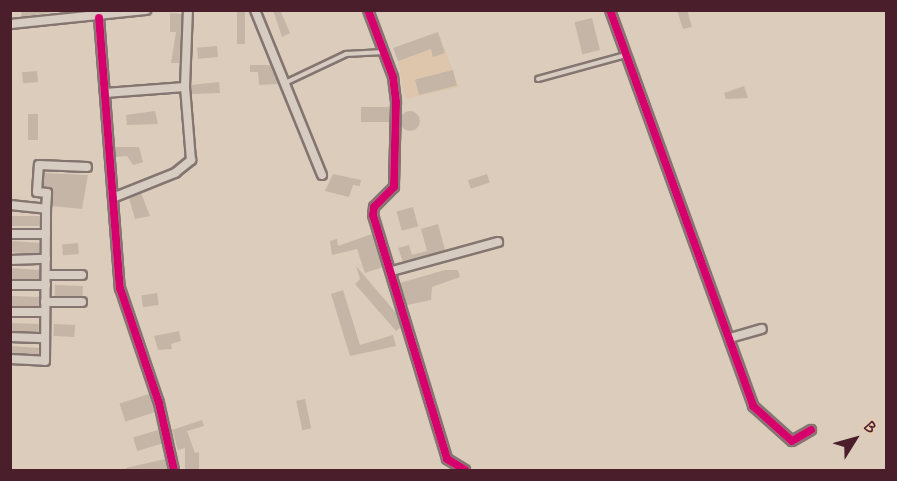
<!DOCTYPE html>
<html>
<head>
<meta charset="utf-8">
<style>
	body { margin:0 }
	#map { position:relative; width:897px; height:481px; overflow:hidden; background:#dbccbc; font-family:Mynerve,sans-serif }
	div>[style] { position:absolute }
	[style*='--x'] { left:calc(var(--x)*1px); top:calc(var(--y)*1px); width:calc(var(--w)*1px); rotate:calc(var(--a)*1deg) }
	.built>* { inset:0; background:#dec6ad }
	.building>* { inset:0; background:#c4b5a6; transform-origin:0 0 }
	.round { border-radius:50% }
	.roads { filter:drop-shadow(2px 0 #847570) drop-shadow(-2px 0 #847570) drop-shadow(0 2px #847570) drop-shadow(0 -2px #847570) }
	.service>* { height:4px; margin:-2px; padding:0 2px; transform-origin:2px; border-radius:2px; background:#d6ccc1 }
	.minor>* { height:8px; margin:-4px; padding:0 4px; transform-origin:4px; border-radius:4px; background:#d6ccc1 }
	.cycleway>* { height:8px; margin:-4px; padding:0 4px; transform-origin:4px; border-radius:4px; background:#d6006c }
	span { translate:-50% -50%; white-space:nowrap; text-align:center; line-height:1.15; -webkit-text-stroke:5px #e8ccaf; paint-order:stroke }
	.frame { position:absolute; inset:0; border:12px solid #4a1f2b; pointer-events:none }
	.north { position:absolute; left:825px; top:409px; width:60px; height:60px; -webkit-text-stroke:4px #e8ccaf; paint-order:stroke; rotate:53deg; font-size:16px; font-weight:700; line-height:24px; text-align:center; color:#4a1f2b }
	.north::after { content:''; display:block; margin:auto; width:21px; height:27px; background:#4a1f2b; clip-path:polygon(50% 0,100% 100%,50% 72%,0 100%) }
</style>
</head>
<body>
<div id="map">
	<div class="built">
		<div style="clip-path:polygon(438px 32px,459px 87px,405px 99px,398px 61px)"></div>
	</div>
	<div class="building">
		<div style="clip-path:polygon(22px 10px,66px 10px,21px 17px)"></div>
		<div style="left:237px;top:10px;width:8px;height:34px"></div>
		<div style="clip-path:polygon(273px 10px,280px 10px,290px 33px,282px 37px)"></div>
		<div style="clip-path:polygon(677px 10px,687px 10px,692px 27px,683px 29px)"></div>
		<div style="clip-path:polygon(170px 13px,182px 14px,180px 63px,171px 63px,176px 32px,170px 32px)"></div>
		<div style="left:592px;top:18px;width:33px;height:18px;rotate:76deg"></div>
		<div style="clip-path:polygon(438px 32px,445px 53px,433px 57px,431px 49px,398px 61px,393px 48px)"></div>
		<div style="left:217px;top:46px;width:11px;height:20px;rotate:85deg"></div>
		<div style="clip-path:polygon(250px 65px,271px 65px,279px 84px,259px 85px,258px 72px,250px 72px)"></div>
		<div style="left:453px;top:70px;width:16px;height:39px;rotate:76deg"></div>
		<div style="left:37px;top:71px;width:11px;height:15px;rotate:85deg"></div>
		<div style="clip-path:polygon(219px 82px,220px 93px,192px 94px,191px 85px)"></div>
		<div style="clip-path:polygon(744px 86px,748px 98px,726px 99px,724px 93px)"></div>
		<div style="left:361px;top:107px;width:28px;height:15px"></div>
		<div style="clip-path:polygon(155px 111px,158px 124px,127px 125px,126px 115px)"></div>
		<div class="round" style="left:400px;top:111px;width:20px;height:20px"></div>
		<div style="left:38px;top:114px;width:26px;height:10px;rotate:90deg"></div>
		<div style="clip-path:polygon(115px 147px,139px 147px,143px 162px,133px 165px,127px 156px,116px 157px)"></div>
		<div style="clip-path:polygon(44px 173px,88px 175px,82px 209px,52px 206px,53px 191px,43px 187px)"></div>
		<div style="clip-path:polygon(333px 174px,361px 180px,360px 186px,353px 185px,349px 197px,325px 191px)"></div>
		<div style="left:487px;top:174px;width:9px;height:20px;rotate:72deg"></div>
		<div style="clip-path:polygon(141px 193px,150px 216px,135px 219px,129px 198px)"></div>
		<div style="left:413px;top:207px;width:20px;height:17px;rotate:75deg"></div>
		<div style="left:10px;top:216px;width:30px;height:10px"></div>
		<div style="clip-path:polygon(438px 224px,445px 250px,403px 262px,398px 248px,409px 245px,412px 255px,427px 251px,421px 229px)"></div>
		<div style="clip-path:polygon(372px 234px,383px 267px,365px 273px,357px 249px,332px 255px,330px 241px,337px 239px,338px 246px)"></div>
		<div style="left:10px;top:241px;width:30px;height:11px;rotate:4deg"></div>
		<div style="left:78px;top:243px;width:11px;height:16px;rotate:85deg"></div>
		<div style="clip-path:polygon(356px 266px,397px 314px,401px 327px,396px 331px,355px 284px,360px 279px)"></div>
		<div style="clip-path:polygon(10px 268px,40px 270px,40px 279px,10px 279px)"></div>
		<div style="clip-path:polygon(445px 270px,458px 270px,460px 277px,432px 287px,431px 300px,407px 305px,400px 283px)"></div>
		<div style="left:55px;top:285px;width:28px;height:11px;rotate:2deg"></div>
		<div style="clip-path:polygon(343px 290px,360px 345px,393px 335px,396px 346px,350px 356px,331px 294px)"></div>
		<div style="left:157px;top:293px;width:12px;height:16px;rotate:81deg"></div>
		<div style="left:10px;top:296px;width:29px;height:10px;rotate:2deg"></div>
		<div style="left:10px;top:323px;width:29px;height:8px;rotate:2deg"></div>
		<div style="left:54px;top:324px;width:21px;height:12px;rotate:3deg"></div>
		<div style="clip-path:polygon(179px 331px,181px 341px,171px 344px,172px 349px,158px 350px,154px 336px)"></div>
		<div style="left:10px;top:346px;width:29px;height:7px;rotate:4deg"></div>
		<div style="left:149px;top:394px;width:19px;height:31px;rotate:72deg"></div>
		<div style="left:305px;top:399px;width:30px;height:9px;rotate:78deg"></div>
		<div style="clip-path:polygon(202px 420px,204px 426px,187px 431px,195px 453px,199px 452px,199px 469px,185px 469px,185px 448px,178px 450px,172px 430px)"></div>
		<div style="left:158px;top:430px;width:14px;height:26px;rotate:73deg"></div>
		<div style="clip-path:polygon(165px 459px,167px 471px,126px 471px,126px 468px)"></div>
	</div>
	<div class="roads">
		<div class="service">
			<div style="--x:538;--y:79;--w:91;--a:-15.3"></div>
			<div style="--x:285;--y:83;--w:68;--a:-25.4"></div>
			<div style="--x:346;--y:54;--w:38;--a:-3"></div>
		</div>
		<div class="minor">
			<div style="--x:255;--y:10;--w:178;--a:67.9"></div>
			<div style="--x:368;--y:10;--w:72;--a:69.5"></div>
			<div style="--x:393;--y:77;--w:26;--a:83"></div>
			<div style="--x:396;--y:103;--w:84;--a:91.4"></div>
			<div style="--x:394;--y:187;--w:28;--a:135"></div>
			<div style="--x:374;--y:207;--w:8;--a:97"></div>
			<div style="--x:373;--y:215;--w:255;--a:73.1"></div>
			<div style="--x:447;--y:459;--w:21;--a:31"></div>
			<div style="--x:610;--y:10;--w:421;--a:70.1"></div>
			<div style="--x:753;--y:406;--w:52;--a:41.9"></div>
			<div style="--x:792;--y:441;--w:22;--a:-30"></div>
			<div style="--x:99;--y:18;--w:271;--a:85.6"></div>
			<div style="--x:120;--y:288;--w:121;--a:71.3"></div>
			<div style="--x:159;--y:403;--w:69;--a:77.4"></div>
			<div style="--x:10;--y:24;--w:137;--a:-5.9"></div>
			<div style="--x:105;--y:93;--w:80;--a:-4.3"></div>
			<div style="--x:115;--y:197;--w:65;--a:-21.8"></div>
			<div style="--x:175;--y:173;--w:21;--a:-39"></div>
			<div style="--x:191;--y:160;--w:73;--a:-94.7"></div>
			<div style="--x:185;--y:87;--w:77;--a:-87.8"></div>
			<div style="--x:10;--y:205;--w:36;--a:6"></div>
			<div style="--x:46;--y:209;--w:16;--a:-86"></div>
			<div style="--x:47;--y:193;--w:10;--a:-174"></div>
			<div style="--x:37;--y:192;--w:27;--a:-86"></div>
			<div style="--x:39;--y:165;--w:48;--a:2.4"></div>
			<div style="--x:10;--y:234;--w:36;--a:0"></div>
			<div style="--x:10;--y:260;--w:36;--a:-2"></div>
			<div style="--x:392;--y:271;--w:110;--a:-15.3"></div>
			<div style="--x:46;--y:275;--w:36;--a:0"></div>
			<div style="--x:10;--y:285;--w:36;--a:0"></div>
			<div style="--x:45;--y:302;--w:37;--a:0"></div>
			<div style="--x:10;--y:312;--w:35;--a:0"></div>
			<div style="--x:10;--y:337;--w:34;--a:2"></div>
			<div style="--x:730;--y:338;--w:33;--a:-16"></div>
			<div style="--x:10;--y:359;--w:35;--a:3"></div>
			<div style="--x:45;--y:361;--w:152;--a:-89.6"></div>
		</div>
	</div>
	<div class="cycleway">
		<div style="--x:368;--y:10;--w:72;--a:69.5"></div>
		<div style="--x:393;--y:77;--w:26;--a:83"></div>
		<div style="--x:396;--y:103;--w:84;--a:91.4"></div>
		<div style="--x:394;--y:187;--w:28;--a:135"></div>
		<div style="--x:374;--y:207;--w:8;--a:97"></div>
		<div style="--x:373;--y:215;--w:255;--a:73.1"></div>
		<div style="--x:447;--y:459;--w:21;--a:31"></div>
		<div style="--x:610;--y:10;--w:421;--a:70.1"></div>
		<div style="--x:753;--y:406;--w:52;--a:41.9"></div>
		<div style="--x:792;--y:441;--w:22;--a:-30"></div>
		<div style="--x:99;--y:18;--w:271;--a:85.6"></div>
		<div style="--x:120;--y:288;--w:121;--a:71.3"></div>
		<div style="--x:159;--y:403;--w:69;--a:77.4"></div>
	</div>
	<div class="frame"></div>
	<div class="north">B</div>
</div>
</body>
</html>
